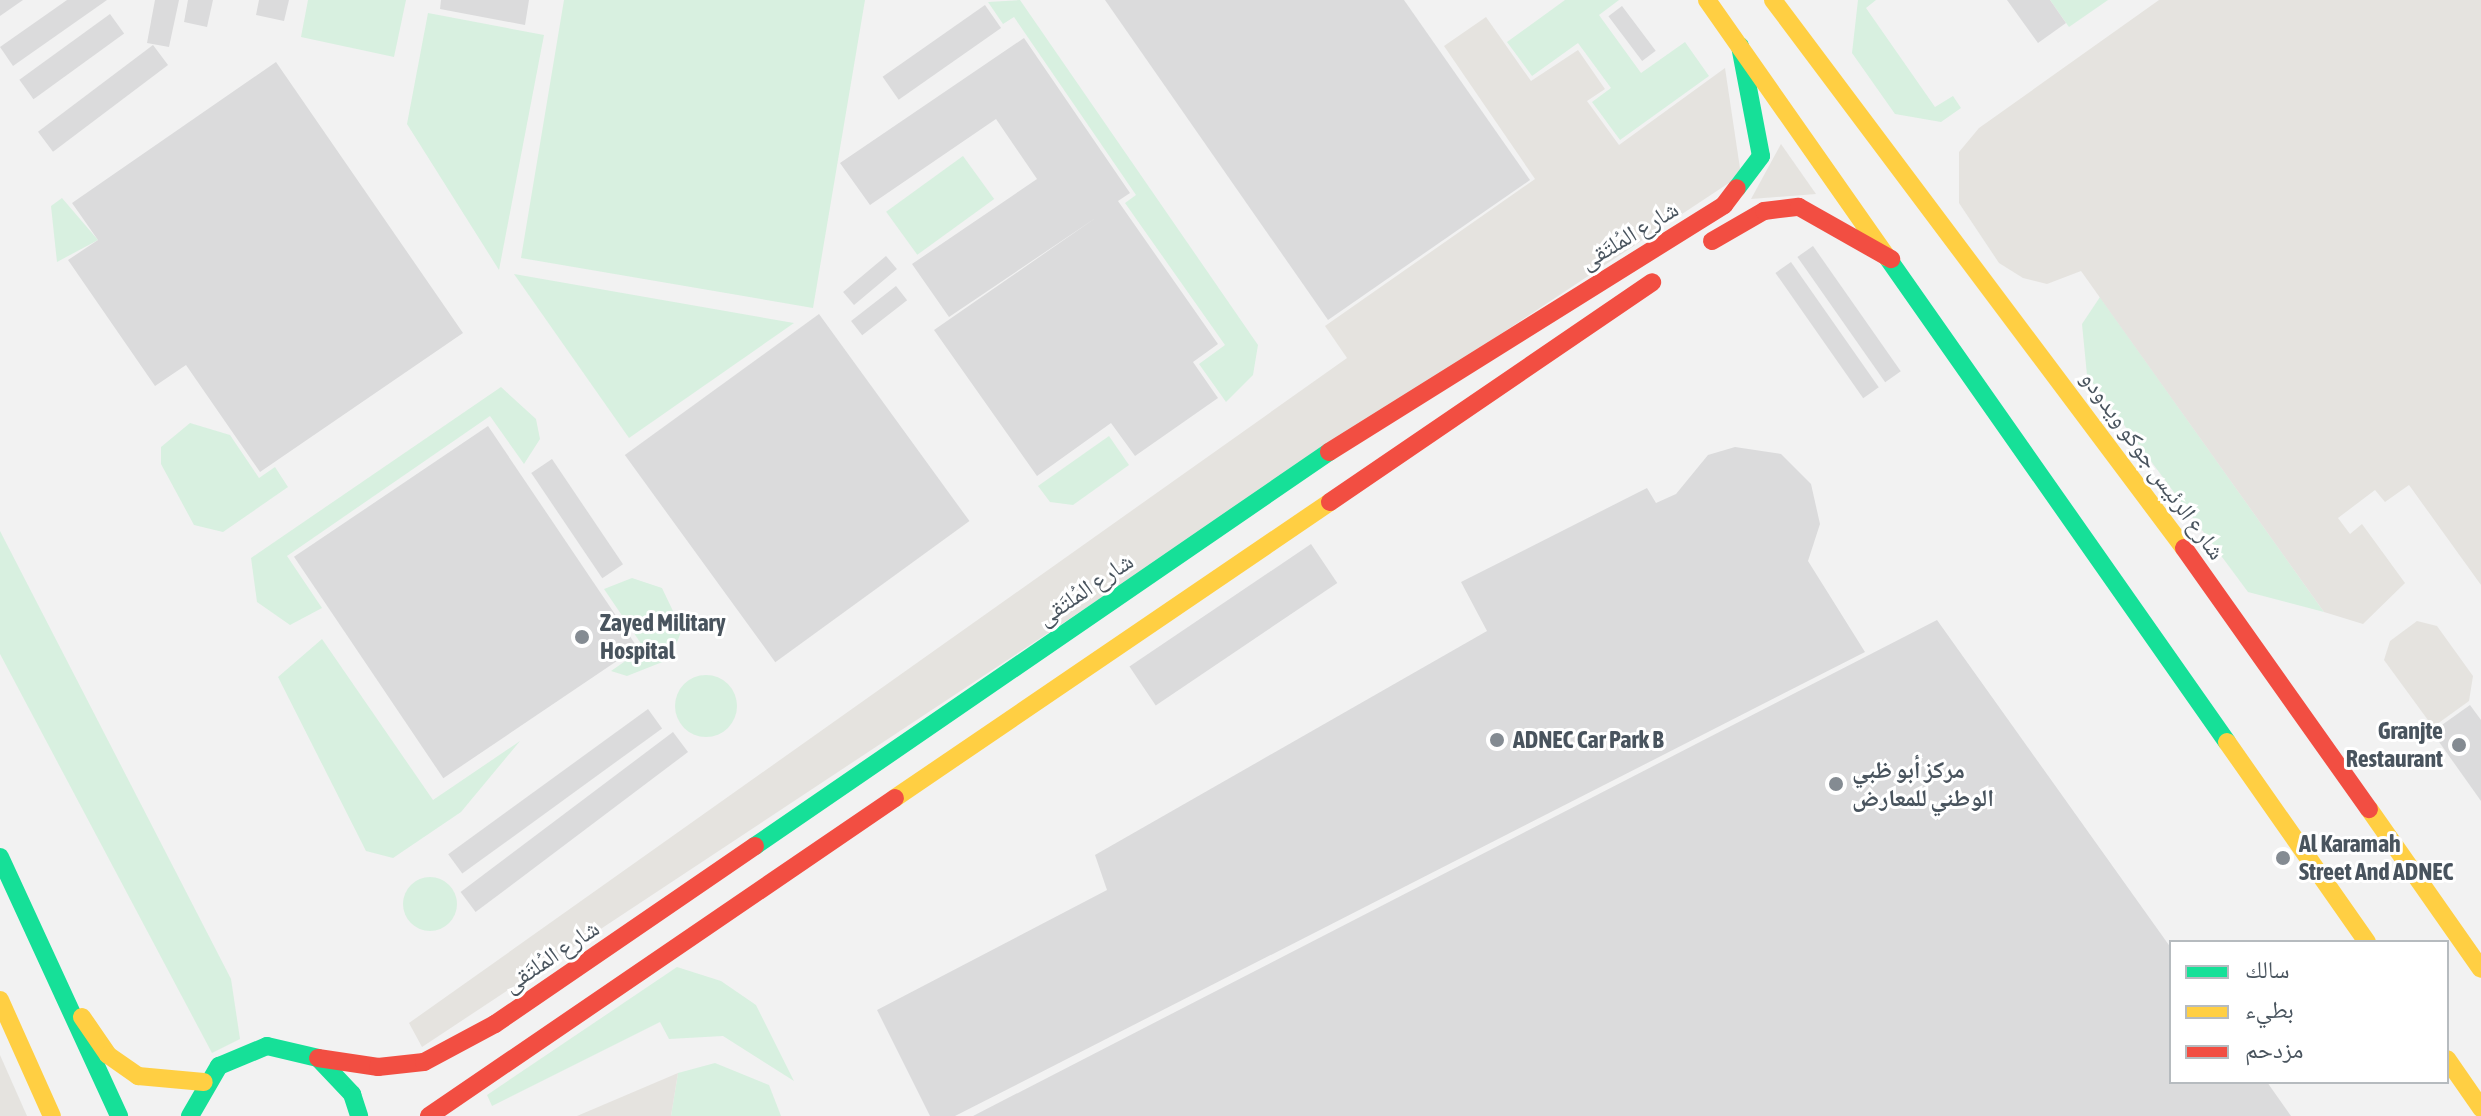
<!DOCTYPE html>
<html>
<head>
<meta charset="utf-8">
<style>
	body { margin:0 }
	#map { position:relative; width:2481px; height:1116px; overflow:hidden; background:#f2f2f2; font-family:"Asap Condensed","Noto Naskh Arabic",sans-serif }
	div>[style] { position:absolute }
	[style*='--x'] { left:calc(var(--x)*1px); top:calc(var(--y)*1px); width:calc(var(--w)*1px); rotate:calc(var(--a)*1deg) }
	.green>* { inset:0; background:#d8f0e0; transform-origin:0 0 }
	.round { border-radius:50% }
	.sand>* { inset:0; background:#e5e3df }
	.building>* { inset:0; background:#dbdbdc; transform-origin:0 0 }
	.fast>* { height:18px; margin:-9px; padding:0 9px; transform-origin:9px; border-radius:9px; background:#16e098 }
	.slow>* { height:18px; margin:-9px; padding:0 9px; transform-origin:9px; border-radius:9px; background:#ffcf43 }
	.jam>* { height:18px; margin:-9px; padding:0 9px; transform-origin:9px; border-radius:9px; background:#f24e42 }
	.dots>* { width:22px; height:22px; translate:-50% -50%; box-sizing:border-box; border:4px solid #fff; border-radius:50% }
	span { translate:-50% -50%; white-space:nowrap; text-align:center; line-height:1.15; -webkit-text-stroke:6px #fff; paint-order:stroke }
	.street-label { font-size:24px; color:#49545e }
	.poi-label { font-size:24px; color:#49545e; font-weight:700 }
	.left { translate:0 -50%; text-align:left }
	.right { translate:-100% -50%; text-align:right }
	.legend { position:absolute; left:2169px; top:940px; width:280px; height:144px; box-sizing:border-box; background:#fff; border:2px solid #b6bbbf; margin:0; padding:10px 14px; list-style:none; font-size:24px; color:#49545e }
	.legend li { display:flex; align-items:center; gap:16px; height:40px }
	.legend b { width:40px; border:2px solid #b6bbbf }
</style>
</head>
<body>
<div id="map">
	<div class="green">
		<div style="clip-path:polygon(308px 0,406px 0,394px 57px,301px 37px)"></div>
		<div style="clip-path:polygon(564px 0,865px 0,813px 308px,521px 258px)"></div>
		<div style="clip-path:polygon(1020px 0,1258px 345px,1253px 375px,1226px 402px,1199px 364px,1225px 345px,1125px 203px,1136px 195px,1014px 17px,1003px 24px,988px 2px)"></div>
		<div style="clip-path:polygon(1565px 0,1619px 0,1599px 15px,1641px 73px,1685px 42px,1709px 76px,1620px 140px,1592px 102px,1611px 88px,1578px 43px,1532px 76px,1507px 42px)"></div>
		<div style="clip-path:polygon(1858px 0,1876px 0,1866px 8px,1935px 107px,1953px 96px,1961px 108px,1941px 122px,1895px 114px,1852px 53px)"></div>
		<div style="clip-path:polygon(2050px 0,2108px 0,2069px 27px)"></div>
		<div style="clip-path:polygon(428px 13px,544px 35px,499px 270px,407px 124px)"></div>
		<div style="left:963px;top:156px;width:53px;height:95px;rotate:54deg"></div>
		<div style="clip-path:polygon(62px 198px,98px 240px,57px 262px,51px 206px)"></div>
		<div style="clip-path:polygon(514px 274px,794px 323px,629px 438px)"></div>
		<div style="clip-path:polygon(2100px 297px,2324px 612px,2248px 592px,2087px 375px,2082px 324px)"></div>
		<div style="clip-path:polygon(501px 387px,536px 419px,540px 439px,524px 464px,490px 416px,287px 556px,322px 608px,290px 625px,257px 602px,251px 558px)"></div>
		<div style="clip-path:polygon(190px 423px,230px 435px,259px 478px,275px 467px,288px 487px,223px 532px,194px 525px,161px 464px,161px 447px)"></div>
		<div style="clip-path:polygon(1109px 436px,1129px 465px,1073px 505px,1050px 502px,1038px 486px)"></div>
		<div style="clip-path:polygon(0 531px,231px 979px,240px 1039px,212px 1053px,0 654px)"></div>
		<div style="clip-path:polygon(632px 578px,662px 588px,682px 630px,670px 659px,627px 676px,611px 671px,644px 648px,604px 589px)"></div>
		<div style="clip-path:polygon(322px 639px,433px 800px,520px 741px,461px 812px,393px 858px,366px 851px,278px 677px)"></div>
		<div class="round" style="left:675px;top:675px;width:62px;height:62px"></div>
		<div class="round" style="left:403px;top:877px;width:54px;height:54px"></div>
		<div style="clip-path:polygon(677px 967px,721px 981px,756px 1005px,794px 1081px,723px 1036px,669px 1039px,660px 1022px,492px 1106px,487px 1095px)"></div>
		<div style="clip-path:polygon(715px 1063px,769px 1085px,781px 1116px,671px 1116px,678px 1073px)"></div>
	</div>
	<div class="sand">
		<div style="clip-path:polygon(2159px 0,2481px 0,2481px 585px,2409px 485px,2385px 502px,2375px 490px,2338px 518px,2350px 534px,2362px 524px,2405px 583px,2363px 624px,2324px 612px,2081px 271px,2047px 284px,2023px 278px,1999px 263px,1959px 203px,1959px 152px,1979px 128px)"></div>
		<div style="clip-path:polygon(1486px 17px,1531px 81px,1578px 50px,1605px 89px,1587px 101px,1619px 145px,1725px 68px,1741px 175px,422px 1047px,409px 1023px,1347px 358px,1325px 326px,1535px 179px,1444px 46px)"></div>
		<div style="clip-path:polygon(1781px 144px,1816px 194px,1751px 199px)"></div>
		<div style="clip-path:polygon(2417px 621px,2437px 626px,2473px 676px,2469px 701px,2433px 727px,2384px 660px,2390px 641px)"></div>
		<div style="clip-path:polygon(0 1055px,27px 1116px,0 1116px)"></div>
		<div style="clip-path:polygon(678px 1073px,671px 1116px,577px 1116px)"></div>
	</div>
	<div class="building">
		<div style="clip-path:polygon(0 0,23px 0,0 16px)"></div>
		<div style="clip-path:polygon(67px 0,107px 0,13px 66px,0 47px)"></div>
		<div style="clip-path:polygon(155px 0,179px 0,169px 47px,147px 43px)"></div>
		<div style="clip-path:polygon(188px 0,213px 0,207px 27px,184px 22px)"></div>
		<div style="clip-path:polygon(259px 0,289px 0,284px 21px,256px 15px)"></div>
		<div style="clip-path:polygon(441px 0,529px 0,525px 25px,440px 9px)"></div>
		<div style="clip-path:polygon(1105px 0,1404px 0,1530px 180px,1328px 320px)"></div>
		<div style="clip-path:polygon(2007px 0,2050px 0,2066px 23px,2038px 43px)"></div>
		<div style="left:985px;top:5px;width:28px;height:125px;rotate:55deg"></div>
		<div style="left:1622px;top:6px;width:56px;height:17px;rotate:53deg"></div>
		<div style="left:110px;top:14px;width:24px;height:112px;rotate:54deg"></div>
		<div style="clip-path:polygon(1024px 38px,1130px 193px,1118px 201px,1218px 344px,1193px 362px,1218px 398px,1135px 456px,1111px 423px,1037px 476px,934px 330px,1097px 217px,949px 317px,912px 264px,1037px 179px,996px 119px,870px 205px,840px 163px)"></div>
		<div style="left:153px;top:45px;width:25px;height:144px;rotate:53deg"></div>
		<div style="clip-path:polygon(276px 62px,463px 333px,260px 472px,186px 365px,155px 386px,68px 260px,98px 240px,72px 203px)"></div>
		<div style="left:1813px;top:246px;width:153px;height:19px;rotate:55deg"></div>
		<div style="left:886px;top:256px;width:17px;height:56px;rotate:50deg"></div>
		<div style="left:1791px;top:262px;width:153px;height:19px;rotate:55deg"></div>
		<div style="left:896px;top:286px;width:18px;height:57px;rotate:52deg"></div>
		<div style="left:819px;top:314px;width:256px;height:240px;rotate:54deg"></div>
		<div style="left:488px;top:426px;width:267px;height:234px;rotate:56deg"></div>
		<div style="clip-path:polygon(1735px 447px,1781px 454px,1811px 484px,1820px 524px,1808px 561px,1865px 652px,955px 1116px,930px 1116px,877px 1010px,1107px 890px,1095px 855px,1487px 631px,1461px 582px,1647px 488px,1656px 503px,1676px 494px,1708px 455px)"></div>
		<div style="left:552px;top:459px;width:127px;height:25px;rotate:56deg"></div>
		<div style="left:1311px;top:544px;width:47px;height:219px;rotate:56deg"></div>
		<div style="clip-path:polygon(1937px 620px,2171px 948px,2171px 1082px,2267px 1082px,2291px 1116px,973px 1116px)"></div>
		<div style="clip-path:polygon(2470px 705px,2481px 720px,2481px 801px,2432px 732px)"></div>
		<div style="left:648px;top:709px;width:24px;height:247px;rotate:54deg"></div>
		<div style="left:673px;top:732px;width:25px;height:266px;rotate:53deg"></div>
	</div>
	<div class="fast">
		<div style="--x:1737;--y:188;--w:40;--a:-53"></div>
		<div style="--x:1761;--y:156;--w:112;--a:-100.8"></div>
		<div style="--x:1887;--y:257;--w:592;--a:54.97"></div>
		<div style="--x:755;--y:846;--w:696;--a:-34.47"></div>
		<div style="--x:0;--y:857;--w:285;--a:65.3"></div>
		<div style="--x:190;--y:1116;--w:58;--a:-59.9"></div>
		<div style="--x:219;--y:1066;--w:52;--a:-22.6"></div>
		<div style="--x:267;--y:1046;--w:52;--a:13.2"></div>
		<div style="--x:318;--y:1058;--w:50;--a:46.6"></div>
		<div style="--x:352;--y:1094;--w:23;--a:72"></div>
	</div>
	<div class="slow">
		<div style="--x:1707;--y:0;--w:314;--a:55"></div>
		<div style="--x:1773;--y:0;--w:685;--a:53.13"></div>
		<div style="--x:2227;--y:742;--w:244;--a:55"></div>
		<div style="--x:895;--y:798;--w:526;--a:-34.23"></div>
		<div style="--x:2369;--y:809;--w:195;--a:55"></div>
		<div style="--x:0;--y:1000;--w:127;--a:65.9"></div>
		<div style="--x:82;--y:1017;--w:46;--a:55.6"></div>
		<div style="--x:108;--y:1055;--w:37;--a:35"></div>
		<div style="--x:138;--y:1076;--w:66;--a:5.2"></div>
		<div style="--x:2447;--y:1059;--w:60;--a:55.2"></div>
	</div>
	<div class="jam">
		<div style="--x:1712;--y:241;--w:60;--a:-30"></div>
		<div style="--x:1764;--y:211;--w:35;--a:-7"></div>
		<div style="--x:1799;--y:207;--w:106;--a:29.5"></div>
		<div style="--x:1329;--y:452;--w:466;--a:-32"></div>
		<div style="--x:1724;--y:205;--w:21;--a:-53"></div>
		<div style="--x:1330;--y:502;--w:390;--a:-34.3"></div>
		<div style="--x:2184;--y:548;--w:320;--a:54.7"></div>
		<div style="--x:318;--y:1058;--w:61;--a:8.5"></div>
		<div style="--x:378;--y:1067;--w:46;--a:-6.2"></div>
		<div style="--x:424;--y:1062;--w:81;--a:-28.2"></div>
		<div style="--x:495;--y:1024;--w:315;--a:-34.4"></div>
		<div style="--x:429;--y:1116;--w:564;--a:-34.31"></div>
	</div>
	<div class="dots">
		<div style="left:582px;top:637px;background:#848b92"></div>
		<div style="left:1497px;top:740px;background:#848b92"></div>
		<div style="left:2459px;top:745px;background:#848b92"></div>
		<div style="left:1836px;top:784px;background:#848b92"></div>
		<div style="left:2283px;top:858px;background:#848b92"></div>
	</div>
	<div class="street-label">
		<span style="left:1629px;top:235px;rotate:-31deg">شارع المُلتَقى</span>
		<span style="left:2153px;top:465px;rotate:54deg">شارع الرئيس جوكو ويدودو</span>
		<span style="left:1085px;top:589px;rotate:-34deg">شارع المُلتَقى</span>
		<span style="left:551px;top:956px;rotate:-34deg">شارع المُلتَقى</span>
	</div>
	<div class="poi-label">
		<span class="left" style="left:600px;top:637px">Zayed Military<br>Hospital</span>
		<span class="right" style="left:2443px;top:745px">Granjte<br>Restaurant</span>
		<span class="left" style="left:1513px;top:740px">ADNEC Car Park B</span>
		<span class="left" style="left:1852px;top:784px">مركز أبو ظبي<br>الوطني للمعارض</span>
		<span class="left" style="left:2299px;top:858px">Al Karamah<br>Street And ADNEC</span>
	</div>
	<ul class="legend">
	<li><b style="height:10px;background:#16e098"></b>سالك</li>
	<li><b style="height:10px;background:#ffcf43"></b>بطيء</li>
	<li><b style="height:10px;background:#f24e42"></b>مزدحم</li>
	</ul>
</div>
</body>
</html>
